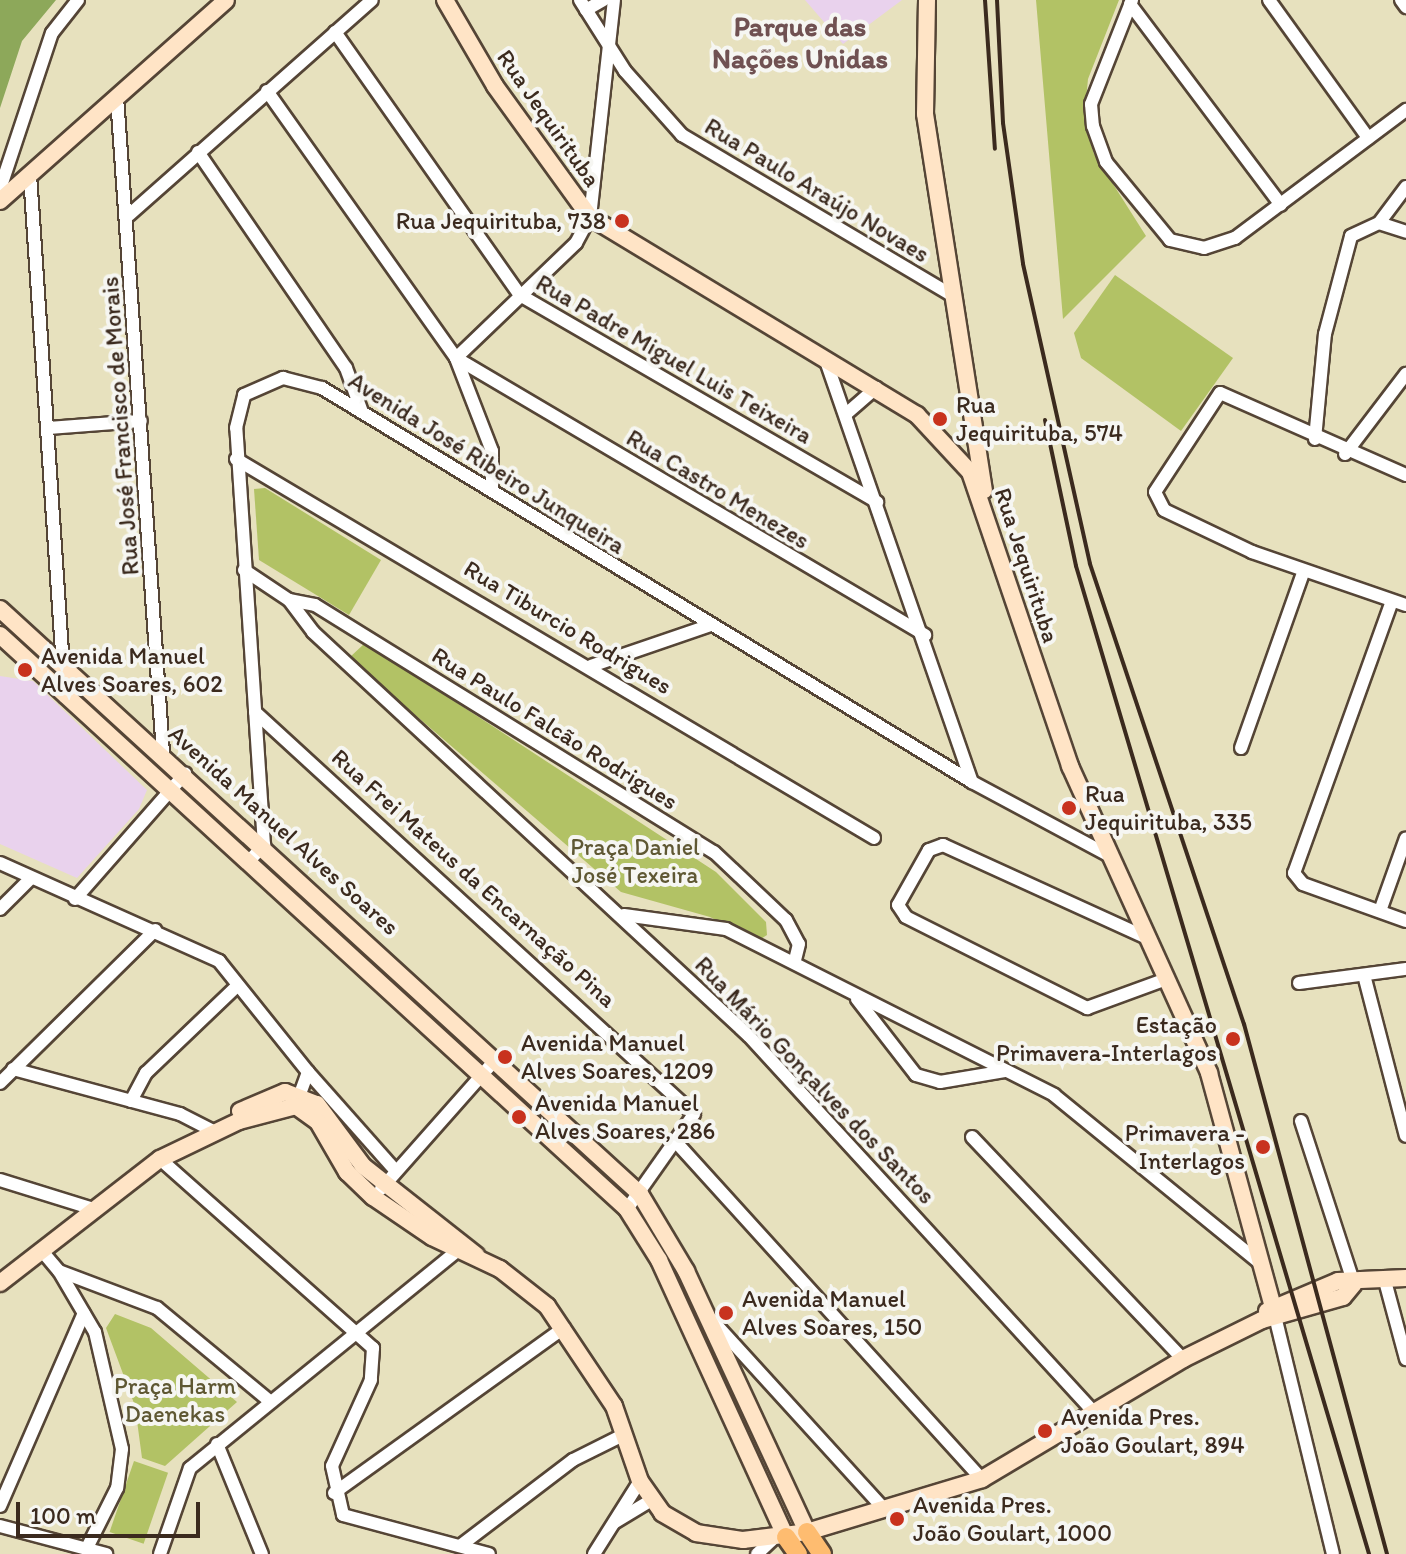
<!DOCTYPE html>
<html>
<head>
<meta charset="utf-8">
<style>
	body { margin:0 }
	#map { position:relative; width:1406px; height:1554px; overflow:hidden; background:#e7e1be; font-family:Itim,sans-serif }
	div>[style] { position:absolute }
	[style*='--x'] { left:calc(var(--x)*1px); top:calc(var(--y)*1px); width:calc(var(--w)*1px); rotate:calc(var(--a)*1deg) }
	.built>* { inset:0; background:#e9d2ed }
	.green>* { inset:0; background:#b2c265; transform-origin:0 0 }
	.forest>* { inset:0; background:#8da85a }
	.roads { filter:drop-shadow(2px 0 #554536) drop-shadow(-2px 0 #554536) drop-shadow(0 2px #554536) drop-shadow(0 -2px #554536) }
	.street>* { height:12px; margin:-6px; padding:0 6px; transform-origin:6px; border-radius:6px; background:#fff }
	.secondary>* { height:16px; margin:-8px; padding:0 8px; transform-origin:8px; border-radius:8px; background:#ffe4c6 }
	.primary>* { height:18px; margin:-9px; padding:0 9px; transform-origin:9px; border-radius:9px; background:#febc70 }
	.rail>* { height:4px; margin:-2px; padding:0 2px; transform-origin:2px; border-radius:2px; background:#3b2a1e }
	.dots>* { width:22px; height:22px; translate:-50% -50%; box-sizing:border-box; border:4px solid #f6f6f2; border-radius:50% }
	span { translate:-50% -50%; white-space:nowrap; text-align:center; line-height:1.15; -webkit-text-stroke:8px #f6f6f2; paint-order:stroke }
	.street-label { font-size:24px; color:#3b2a1e }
	.poi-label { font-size:24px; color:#3b2a1e }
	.right { translate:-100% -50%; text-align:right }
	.left { translate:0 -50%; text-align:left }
	.park-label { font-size:24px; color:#5f5833 }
	.quarter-label { font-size:28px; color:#705152; font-weight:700 }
	.scale { position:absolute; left:16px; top:1502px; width:184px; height:36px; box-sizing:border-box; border:4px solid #3b2a1e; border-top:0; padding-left:10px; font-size:24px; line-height:28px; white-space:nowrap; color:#3b2a1e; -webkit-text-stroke:6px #f6f6f2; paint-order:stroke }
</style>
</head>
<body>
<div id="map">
	<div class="built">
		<div style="clip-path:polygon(805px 0,902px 0,843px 44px)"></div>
		<div style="clip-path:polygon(0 676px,33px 681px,147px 790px,139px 809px,77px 878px,0 844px)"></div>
	</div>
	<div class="green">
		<div style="clip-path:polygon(1036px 0,1119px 0,1088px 79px,1084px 121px,1094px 154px,1146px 236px,1063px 319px)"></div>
		<div style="clip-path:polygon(1115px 275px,1233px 358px,1181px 431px,1081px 358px,1074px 333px)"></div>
		<div style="clip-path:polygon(265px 488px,381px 560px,349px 615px,259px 560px,254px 489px)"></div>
		<div style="clip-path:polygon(365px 643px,716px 872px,766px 922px,767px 935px,758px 941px,710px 917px,621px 892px,349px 658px)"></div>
		<div style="clip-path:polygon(115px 1314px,151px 1328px,237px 1402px,165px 1466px,142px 1458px,135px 1406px,106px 1328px)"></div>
		<div style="left:134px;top:1461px;width:36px;height:75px;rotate:19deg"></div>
	</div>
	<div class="forest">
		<div style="clip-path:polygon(0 0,56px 0,22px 41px,0 108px)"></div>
	</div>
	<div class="roads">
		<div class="street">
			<div style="--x:580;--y:0;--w:84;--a:57.6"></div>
			<div style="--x:625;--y:71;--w:86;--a:48.3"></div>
			<div style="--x:682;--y:135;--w:315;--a:30.7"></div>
			<div style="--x:1132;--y:0;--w:112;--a:111.5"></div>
			<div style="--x:1091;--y:104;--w:22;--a:85"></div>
			<div style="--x:1093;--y:126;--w:38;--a:70"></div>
			<div style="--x:1106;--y:162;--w:101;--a:50.6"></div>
			<div style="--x:1170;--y:240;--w:35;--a:13"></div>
			<div style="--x:1204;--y:248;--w:33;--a:-18"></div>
			<div style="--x:1235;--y:238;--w:214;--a:-36.8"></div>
			<div style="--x:1269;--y:0;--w:170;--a:54.3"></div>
			<div style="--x:1401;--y:0;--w:9;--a:54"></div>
			<div style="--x:1130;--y:4;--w:251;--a:53.1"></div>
			<div style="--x:586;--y:10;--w:20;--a:-30"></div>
			<div style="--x:335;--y:32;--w:322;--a:54.9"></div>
			<div style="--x:520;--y:295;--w:413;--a:30.1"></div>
			<div style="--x:267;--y:91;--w:327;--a:54.7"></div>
			<div style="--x:456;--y:358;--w:545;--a:30.57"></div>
			<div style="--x:117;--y:97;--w:658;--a:85.99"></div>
			<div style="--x:198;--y:152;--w:262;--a:55.6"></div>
			<div style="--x:346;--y:368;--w:47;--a:70"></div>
			<div style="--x:30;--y:174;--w:524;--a:86.17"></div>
			<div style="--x:0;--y:189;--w:164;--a:-71.6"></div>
			<div style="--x:52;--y:33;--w:42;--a:-51.8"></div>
			<div style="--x:129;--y:215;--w:324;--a:-41.5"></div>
			<div style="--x:1379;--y:223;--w:28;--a:18"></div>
			<div style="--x:825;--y:358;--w:449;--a:70.9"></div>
			<div style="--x:846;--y:414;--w:40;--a:-41"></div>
			<div style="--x:48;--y:428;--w:93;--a:-4.3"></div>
			<div style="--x:1315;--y:439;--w:105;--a:-84.6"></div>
			<div style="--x:1325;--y:334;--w:101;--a:-75.1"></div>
			<div style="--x:1351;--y:236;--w:31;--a:-25"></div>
			<div style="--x:1379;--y:223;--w:45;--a:-53.1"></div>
			<div style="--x:1345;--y:454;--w:101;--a:-52.7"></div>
			<div style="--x:236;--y:459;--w:742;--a:30.71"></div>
			<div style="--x:1406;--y:475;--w:203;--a:-156.2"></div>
			<div style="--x:1220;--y:393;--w:118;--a:123.3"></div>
			<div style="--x:1155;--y:492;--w:20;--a:63"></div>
			<div style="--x:1164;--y:510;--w:98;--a:25.5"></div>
			<div style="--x:1252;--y:552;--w:163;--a:19"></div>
			<div style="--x:492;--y:488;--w:37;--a:-90"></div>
			<div style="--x:492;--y:451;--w:100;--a:-111.2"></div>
			<div style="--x:456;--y:358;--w:166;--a:-43.8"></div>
			<div style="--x:576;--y:243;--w:30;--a:-62"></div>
			<div style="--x:590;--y:217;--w:218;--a:-83.7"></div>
			<div style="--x:244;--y:570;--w:54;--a:33.7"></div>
			<div style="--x:289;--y:600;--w:40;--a:53"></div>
			<div style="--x:313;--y:632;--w:594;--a:42.82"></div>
			<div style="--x:749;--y:1036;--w:506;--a:47.48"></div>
			<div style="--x:289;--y:600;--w:26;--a:11"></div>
			<div style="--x:315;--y:605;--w:469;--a:31.8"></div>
			<div style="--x:714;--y:852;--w:99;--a:43.4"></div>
			<div style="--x:786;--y:920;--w:27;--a:62"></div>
			<div style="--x:799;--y:944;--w:16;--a:104"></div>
			<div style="--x:1392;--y:601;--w:289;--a:109.8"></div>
			<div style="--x:1294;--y:873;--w:14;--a:51"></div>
			<div style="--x:1303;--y:884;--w:109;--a:19.8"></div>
			<div style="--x:591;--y:666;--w:127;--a:-18.9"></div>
			<div style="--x:255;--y:712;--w:595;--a:42.48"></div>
			<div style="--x:694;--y:1114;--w:116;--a:125.2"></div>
			<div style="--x:1241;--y:748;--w:186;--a:-70.5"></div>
			<div style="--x:250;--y:860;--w:21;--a:-47"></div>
			<div style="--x:264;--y:845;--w:418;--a:-93.8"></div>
			<div style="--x:236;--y:428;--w:34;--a:-76"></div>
			<div style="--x:244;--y:395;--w:43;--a:-23.6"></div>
			<div style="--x:283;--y:378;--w:40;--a:14.4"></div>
			<div style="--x:322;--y:388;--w:760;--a:31.22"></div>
			<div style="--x:972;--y:782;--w:157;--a:28.2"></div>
			<div style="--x:0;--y:863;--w:240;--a:24.1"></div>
			<div style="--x:219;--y:961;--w:142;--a:51.3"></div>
			<div style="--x:308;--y:1072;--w:33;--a:110"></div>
			<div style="--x:75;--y:899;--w:167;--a:-48.7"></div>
			<div style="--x:0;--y:909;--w:44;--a:-45"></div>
			<div style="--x:1380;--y:911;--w:77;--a:-70.4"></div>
			<div style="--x:624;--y:915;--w:103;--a:7.8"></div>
			<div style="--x:726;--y:929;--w:368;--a:26.8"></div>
			<div style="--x:1054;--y:1095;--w:267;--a:39.2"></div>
			<div style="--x:1145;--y:937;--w:222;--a:-155.5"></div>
			<div style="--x:943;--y:845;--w:15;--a:160"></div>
			<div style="--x:929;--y:850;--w:63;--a:119.4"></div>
			<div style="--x:898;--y:905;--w:14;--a:56"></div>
			<div style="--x:906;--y:917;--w:203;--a:26.7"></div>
			<div style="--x:1087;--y:1008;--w:82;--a:-20"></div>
			<div style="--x:1364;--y:975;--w:166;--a:75.4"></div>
			<div style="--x:1299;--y:983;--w:108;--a:-7.5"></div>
			<div style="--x:857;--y:999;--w:96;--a:52.2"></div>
			<div style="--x:916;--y:1075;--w:25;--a:16"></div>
			<div style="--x:940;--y:1082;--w:67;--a:-9.5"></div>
			<div style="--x:13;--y:1069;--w:173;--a:15.1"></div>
			<div style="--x:180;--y:1114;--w:37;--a:27"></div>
			<div style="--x:308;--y:1072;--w:132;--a:48.4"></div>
			<div style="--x:0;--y:1083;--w:218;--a:-44.6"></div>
			<div style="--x:131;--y:1101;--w:32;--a:-62"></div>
			<div style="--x:146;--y:1073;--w:127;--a:-43.7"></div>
			<div style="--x:1301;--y:1121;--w:171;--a:72"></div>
			<div style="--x:972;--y:1137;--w:306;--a:46.5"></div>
			<div style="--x:676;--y:1142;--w:455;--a:47.8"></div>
			<div style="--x:160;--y:1159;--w:285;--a:41.6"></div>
			<div style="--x:373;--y:1348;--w:32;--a:94"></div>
			<div style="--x:371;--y:1380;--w:94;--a:114.4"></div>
			<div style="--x:332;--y:1466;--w:50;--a:77.3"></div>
			<div style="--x:343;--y:1515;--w:151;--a:15"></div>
			<div style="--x:0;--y:1180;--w:97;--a:17.3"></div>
			<div style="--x:381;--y:1189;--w:175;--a:-48.5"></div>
			<div style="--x:42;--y:1251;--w:26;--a:50"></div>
			<div style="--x:59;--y:1271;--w:105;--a:20.7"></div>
			<div style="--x:157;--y:1308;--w:143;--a:39.6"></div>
			<div style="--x:59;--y:1271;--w:71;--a:59.5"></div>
			<div style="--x:95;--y:1332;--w:120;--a:77"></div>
			<div style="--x:122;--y:1449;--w:39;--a:97"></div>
			<div style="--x:117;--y:1488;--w:67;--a:116.6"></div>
			<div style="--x:1385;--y:1281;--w:81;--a:74.9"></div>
			<div style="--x:1273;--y:1308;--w:253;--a:76.3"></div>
			<div style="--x:712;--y:1320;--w:257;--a:47.7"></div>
			<div style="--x:217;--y:1444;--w:119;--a:67.8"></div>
			<div style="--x:334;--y:1493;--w:283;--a:-35.7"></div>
			<div style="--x:0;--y:1506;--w:210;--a:-66.5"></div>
			<div style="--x:615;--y:1522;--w:41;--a:-31"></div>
			<div style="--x:0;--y:1526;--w:110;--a:14.8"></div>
			<div style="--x:460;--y:1546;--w:142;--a:-37.3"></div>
			<div style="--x:573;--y:1460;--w:58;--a:-26.6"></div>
			<div style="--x:160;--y:1554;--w:91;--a:-70.8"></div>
			<div style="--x:190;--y:1468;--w:353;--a:-39.1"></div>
			<div style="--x:594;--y:1554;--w:86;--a:-57.8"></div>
			<div style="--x:757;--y:1554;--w:22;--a:-43"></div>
		</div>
		<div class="secondary">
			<div style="--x:445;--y:0;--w:99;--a:59.8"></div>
			<div style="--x:495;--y:86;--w:162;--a:54.1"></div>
			<div style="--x:590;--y:217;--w:382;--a:31.2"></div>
			<div style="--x:917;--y:415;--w:78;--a:47.1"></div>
			<div style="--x:970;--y:472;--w:311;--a:71.2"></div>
			<div style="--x:1070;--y:766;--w:337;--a:65.6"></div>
			<div style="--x:1209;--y:1073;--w:238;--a:74.7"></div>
			<div style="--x:927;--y:0;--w:114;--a:91"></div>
			<div style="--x:925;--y:114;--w:381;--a:81.1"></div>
			<div style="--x:0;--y:201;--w:302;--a:-41.6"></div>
			<div style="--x:0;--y:609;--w:867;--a:42.43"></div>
			<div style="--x:640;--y:1194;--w:90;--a:59.1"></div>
			<div style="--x:686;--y:1271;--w:288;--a:65.1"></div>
			<div style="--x:0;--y:635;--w:850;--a:42.47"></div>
			<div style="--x:627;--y:1209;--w:60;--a:57.9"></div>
			<div style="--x:659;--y:1260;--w:305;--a:65.4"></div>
			<div style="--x:240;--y:1111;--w:49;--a:-22.9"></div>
			<div style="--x:285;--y:1092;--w:34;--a:21"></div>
			<div style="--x:317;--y:1104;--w:77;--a:53.4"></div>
			<div style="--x:363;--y:1166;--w:144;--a:38.2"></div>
			<div style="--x:0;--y:1283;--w:202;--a:-37.8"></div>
			<div style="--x:160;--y:1159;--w:88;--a:-25.7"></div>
			<div style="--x:239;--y:1121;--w:59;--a:-14.7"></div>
			<div style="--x:296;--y:1106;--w:27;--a:36"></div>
			<div style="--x:318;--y:1122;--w:58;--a:59.9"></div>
			<div style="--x:347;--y:1172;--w:36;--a:44"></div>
			<div style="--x:373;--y:1197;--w:71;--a:34.1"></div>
			<div style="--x:432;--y:1237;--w:75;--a:25.2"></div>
			<div style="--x:500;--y:1269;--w:60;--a:38.2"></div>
			<div style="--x:547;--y:1306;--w:120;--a:56.2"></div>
			<div style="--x:614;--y:1406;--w:79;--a:70.9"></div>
			<div style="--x:640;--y:1481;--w:39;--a:55"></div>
			<div style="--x:662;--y:1513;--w:39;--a:30"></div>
			<div style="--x:696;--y:1533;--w:48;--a:8.5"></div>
			<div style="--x:743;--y:1540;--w:64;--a:-7.1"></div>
			<div style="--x:807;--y:1532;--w:183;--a:-16.8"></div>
			<div style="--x:982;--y:1479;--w:234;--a:-30.8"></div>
			<div style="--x:1183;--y:1359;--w:88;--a:-26.3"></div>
			<div style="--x:1262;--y:1320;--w:84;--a:-15.9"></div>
			<div style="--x:1343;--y:1297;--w:17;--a:-50"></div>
			<div style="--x:1267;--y:1311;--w:77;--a:-22.9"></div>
			<div style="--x:1338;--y:1281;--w:68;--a:-2.5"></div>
		</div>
		<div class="primary">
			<div style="--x:807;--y:1532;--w:27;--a:56"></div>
			<div style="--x:786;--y:1537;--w:21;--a:55"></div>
		</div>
	</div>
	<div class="rail">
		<div style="--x:985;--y:0;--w:149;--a:86.2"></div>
		<div style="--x:997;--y:0;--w:123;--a:87.2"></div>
		<div style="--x:1003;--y:123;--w:142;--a:81.9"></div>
		<div style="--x:1023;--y:264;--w:307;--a:77.4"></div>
		<div style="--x:1090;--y:564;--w:485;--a:71.5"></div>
		<div style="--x:1244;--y:1024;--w:549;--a:74.9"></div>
		<div style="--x:1045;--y:420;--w:149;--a:78"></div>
		<div style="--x:1076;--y:566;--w:1031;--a:73.48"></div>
	</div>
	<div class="dots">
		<div style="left:622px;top:221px;background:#c8321e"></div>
		<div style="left:940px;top:419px;background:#c8321e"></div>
		<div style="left:25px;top:670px;background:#c8321e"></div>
		<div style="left:1069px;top:808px;background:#c8321e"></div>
		<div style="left:1233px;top:1039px;background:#c8321e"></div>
		<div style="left:505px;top:1057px;background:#c8321e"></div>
		<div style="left:519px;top:1117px;background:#c8321e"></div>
		<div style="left:1263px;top:1147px;background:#c8321e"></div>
		<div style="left:726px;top:1313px;background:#c8321e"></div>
		<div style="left:1045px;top:1431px;background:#c8321e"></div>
		<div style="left:897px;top:1519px;background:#c8321e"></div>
	</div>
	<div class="street-label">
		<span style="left:549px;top:118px;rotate:55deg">Rua Jequirituba</span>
		<span style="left:817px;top:190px;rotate:31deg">Rua Paulo Araújo Novaes</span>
		<span style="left:674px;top:359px;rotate:30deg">Rua Padre Miguel Luis Teixeira</span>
		<span style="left:120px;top:426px;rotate:-94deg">Rua José Francisco de Morais</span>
		<span style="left:487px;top:463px;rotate:32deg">Avenida José Ribeiro Junqueira</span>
		<span style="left:718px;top:489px;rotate:31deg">Rua Castro Menezes</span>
		<span style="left:1027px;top:565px;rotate:72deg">Rua Jequirituba</span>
		<span style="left:568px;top:627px;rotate:31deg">Rua Tiburcio Rodrigues</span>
		<span style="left:555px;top:728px;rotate:32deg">Rua Paulo Falcão Rodrigues</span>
		<span style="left:284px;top:830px;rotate:42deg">Avenida Manuel Alves Soares</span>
		<span style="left:474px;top:878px;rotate:42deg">Rua Frei Mateus da Encarnação Pina</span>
		<span style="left:815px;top:1080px;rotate:46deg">Rua Mário Gonçalves dos Santos</span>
	</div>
	<div class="poi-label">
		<span class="right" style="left:606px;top:221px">Rua Jequirituba, 738</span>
		<span class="left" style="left:956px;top:419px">Rua<br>Jequirituba, 574</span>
		<span class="left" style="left:41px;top:670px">Avenida Manuel<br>Alves Soares, 602</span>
		<span class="left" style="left:1085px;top:808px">Rua<br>Jequirituba, 335</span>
		<span class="right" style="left:1217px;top:1039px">Estação<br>Primavera-Interlagos</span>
		<span class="left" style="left:521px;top:1057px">Avenida Manuel<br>Alves Soares, 1209</span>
		<span class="left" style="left:535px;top:1117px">Avenida Manuel<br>Alves Soares, 286</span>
		<span class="right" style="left:1245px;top:1147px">Primavera -<br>Interlagos</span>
		<span class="left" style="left:742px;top:1313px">Avenida Manuel<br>Alves Soares, 150</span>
		<span class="left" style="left:1061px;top:1431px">Avenida Pres.<br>João Goulart, 894</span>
		<span class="left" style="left:913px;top:1519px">Avenida Pres.<br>João Goulart, 1000</span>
	</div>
	<div class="park-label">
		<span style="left:635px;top:861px">Praça Daniel<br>José Texeira</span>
		<span style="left:175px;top:1400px">Praça Harm<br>Daenekas</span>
	</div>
	<div class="quarter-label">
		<span style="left:800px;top:42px">Parque das<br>Nações Unidas</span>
	</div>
	<div class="scale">100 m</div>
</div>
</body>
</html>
